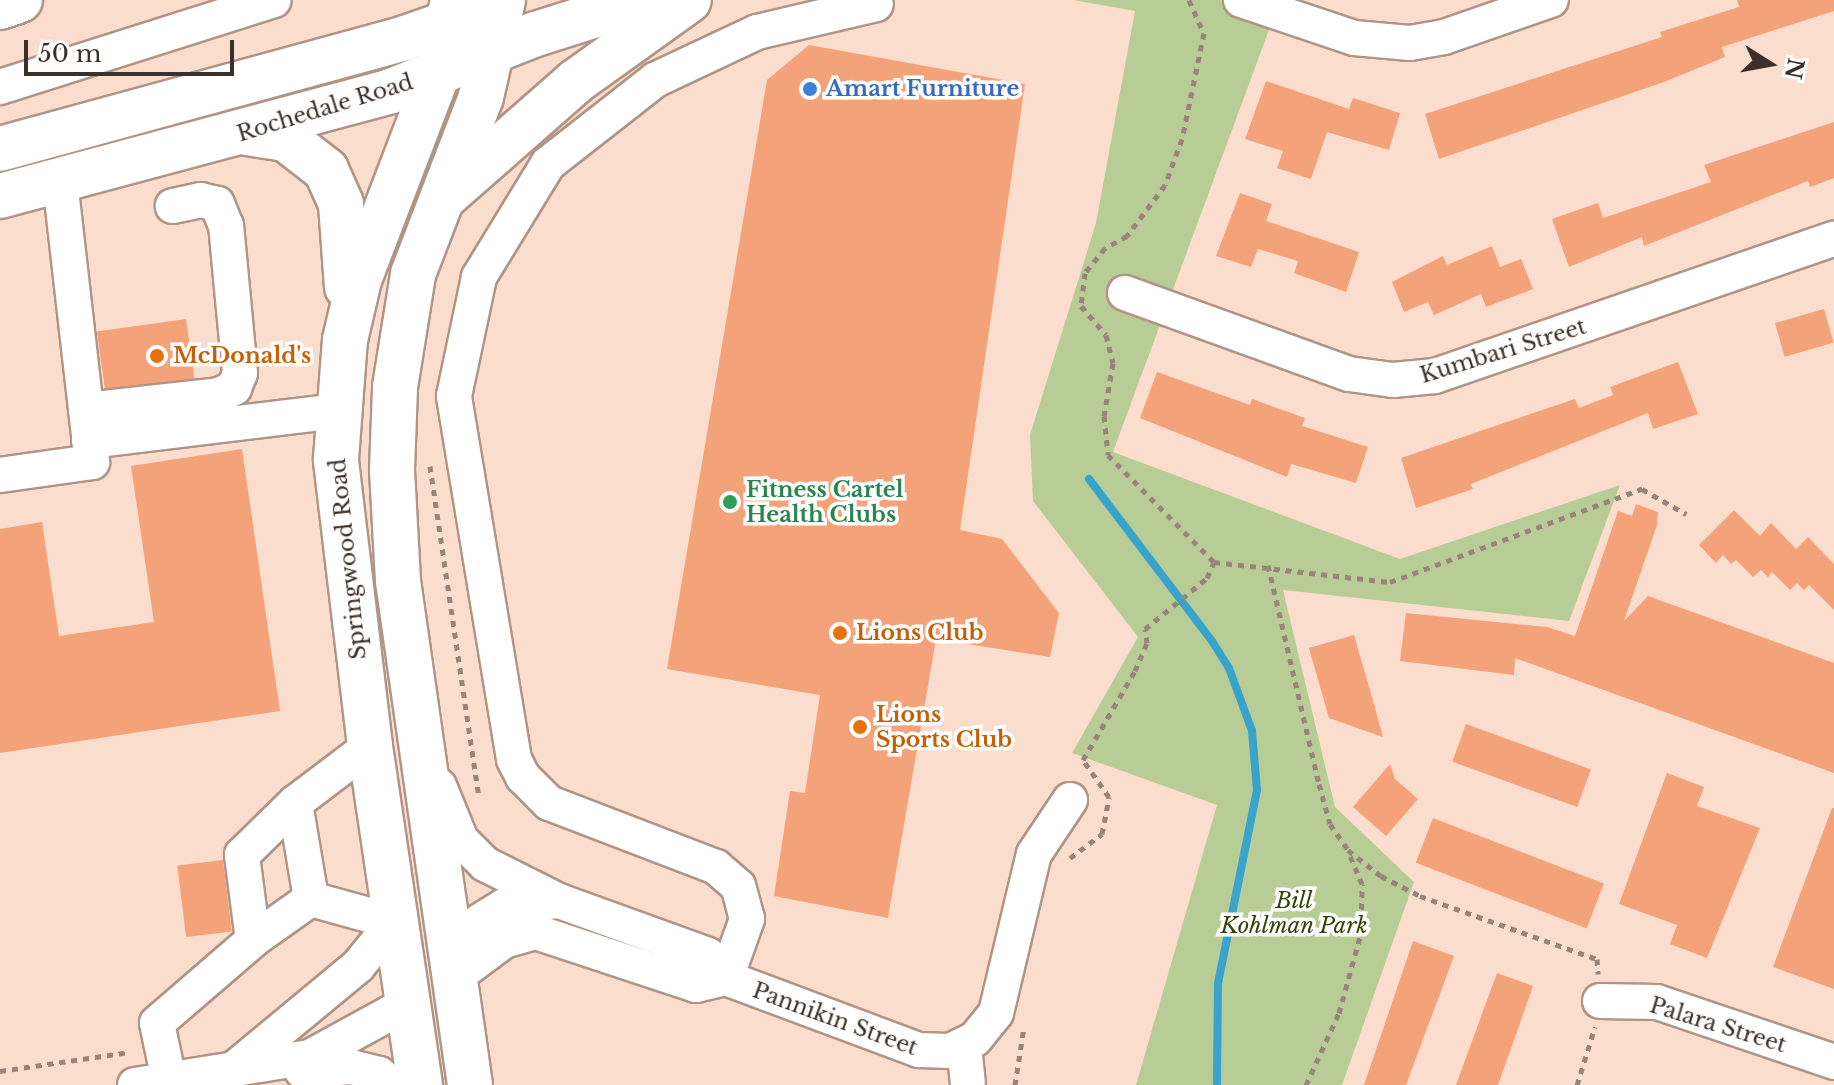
<!DOCTYPE html>
<html>
<head>
<meta charset="utf-8">
<style>
	body { margin:0 }
	#map { position:relative; width:1834px; height:1085px; overflow:hidden; background:#fbddce; font-family:"Libre Baskerville",serif }
	div>[style] { position:absolute }
	[style*='--x'] { left:calc(var(--x)*1px); top:calc(var(--y)*1px); width:calc(var(--w)*1px); rotate:calc(var(--a)*1deg) }
	.green>* { inset:0; background:#b8cc96 }
	.stream>* { height:8px; margin:-4px; padding:0 4px; transform-origin:4px; border-radius:4px; background:#38a4cb }
	.building>* { inset:0; background:#f3a279; transform-origin:0 0 }
	.path>* { height:5px; margin-top:-2.5px; transform-origin:0; background:repeating-linear-gradient(90deg,#99847a 0 6px,transparent 0 12px) }
	.roads { filter:drop-shadow(2px 0 #b09486) drop-shadow(-2px 0 #b09486) drop-shadow(0 2px #b09486) drop-shadow(0 -2px #b09486) }
	.minor>* { height:34px; margin:-17px; padding:0 17px; transform-origin:17px; border-radius:17px; background:#fff }
	.major>* { height:44px; margin:-22px; padding:0 22px; transform-origin:22px; border-radius:22px; background:#fff }
	.highway>* { height:44px; margin:-22px; padding:0 22px; transform-origin:22px; border-radius:22px; background:#fff }
	.dots>* { width:22px; height:22px; translate:-50% -50%; box-sizing:border-box; border:4px solid #fff; border-radius:50% }
	span { translate:-50% -50%; white-space:nowrap; text-align:center; line-height:1.15; -webkit-text-stroke:7px #fff; paint-order:stroke }
	.shop-label { font-size:22px; color:#366cbe; font-weight:700 }
	.left { translate:0 -50%; text-align:left }
	.street-label { font-size:22px; color:#3c302a }
	.food-label { font-size:22px; color:#c56008; font-weight:700 }
	.leisure-label { font-size:22px; color:#27864d; font-weight:700 }
	.park-label { font-size:22px; color:#334406; font-style:italic }
	.north { position:absolute; left:1730px; top:24px; width:80px; height:80px; -webkit-text-stroke:6px #fff; paint-order:stroke; rotate:101deg; font-size:22px; font-weight:700; line-height:32px; text-align:center; color:#3c302a }
	.north::after { content:''; display:block; margin:auto; width:28px; height:36px; background:#3c302a; clip-path:polygon(50% 0,100% 100%,50% 72%,0 100%) }
	.scale { position:absolute; left:24px; top:40px; width:210px; height:36px; box-sizing:border-box; border:4px solid #3c302a; border-top:0; padding-left:10px; font-size:24px; line-height:28px; white-space:nowrap; color:#3c302a; -webkit-text-stroke:6px #fff; paint-order:stroke }
</style>
</head>
<body>
<div id="map">
	<div class="green">
		<div style="clip-path:polygon(1073px 0,1280px 0,1113px 452px,1400px 559px,1620px 485px,1569px 621px,1283px 590px,1335px 807px,1414px 882px,1342px 1085px,1136px 1085px,1217px 805px,1072px 753px,1138px 637px,1033px 501px,1030px 435px,1096px 223px,1135px 11px)"></div>
	</div>
	<div class="stream">
		<div style="--x:1089;--y:479;--w:203;--a:52.8"></div>
		<div style="--x:1212;--y:641;--w:32;--a:58"></div>
		<div style="--x:1229;--y:668;--w:67;--a:69.9"></div>
		<div style="--x:1252;--y:731;--w:59;--a:85.2"></div>
		<div style="--x:1257;--y:790;--w:198;--a:101.4"></div>
		<div style="--x:1218;--y:984;--w:101;--a:90.6"></div>
	</div>
	<div class="building">
		<div style="clip-path:polygon(1737px 0,1834px 0,1834px 11px,1722px 47px,1725px 57px,1664px 82px,1439px 159px,1425px 114px,1662px 37px,1660px 32px,1739px 7px)"></div>
		<div style="clip-path:polygon(809px 45px,1025px 84px,960px 530px,1002px 539px,1059px 613px,1050px 657px,936px 639px,888px 918px,774px 896px,790px 791px,805px 793px,820px 695px,667px 669px,767px 80px)"></div>
		<div style="clip-path:polygon(1266px 81px,1349px 109px,1353px 98px,1400px 113px,1389px 150px,1327px 132px,1311px 179px,1277px 168px,1283px 151px,1245px 139px)"></div>
		<div style="clip-path:polygon(1834px 122px,1834px 178px,1810px 187px,1808px 181px,1644px 246px,1642px 237px,1569px 267px,1552px 219px,1598px 203px,1603px 218px,1711px 182px,1704px 165px)"></div>
		<div style="clip-path:polygon(1240px 193px,1272px 204px,1266px 221px,1359px 252px,1346px 292px,1294px 273px,1298px 261px,1258px 249px,1251px 267px,1216px 256px)"></div>
		<div style="clip-path:polygon(1492px 246px,1500px 267px,1521px 259px,1533px 289px,1486px 307px,1481px 294px,1434px 315px,1428px 302px,1404px 312px,1392px 282px,1443px 256px,1447px 265px)"></div>
		<div style="left:1824px;top:309px;width:35px;height:51px;rotate:74deg"></div>
		<div style="left:186px;top:319px;width:60px;height:90px;rotate:82deg"></div>
		<div style="clip-path:polygon(1678px 362px,1698px 414px,1653px 429px,1648px 413px,1471px 484px,1473px 489px,1416px 508px,1401px 458px,1575px 399px,1579px 408px,1613px 395px,1610px 387px)"></div>
		<div style="clip-path:polygon(1157px 372px,1250px 405px,1252px 399px,1305px 418px,1302px 426px,1368px 447px,1356px 483px,1291px 464px,1287px 477px,1140px 418px)"></div>
		<div style="clip-path:polygon(242px 449px,280px 711px,0 753px,0 529px,42px 522px,59px 636px,154px 622px,131px 466px)"></div>
		<div style="clip-path:polygon(1636px 504px,1658px 512px,1657px 525px,1624px 621px,1648px 596px,1834px 663px,1834px 773px,1515px 658px,1514px 675px,1400px 661px,1406px 613px,1547px 627px,1575px 636px,1618px 511px,1632px 516px)"></div>
		<div style="clip-path:polygon(1734px 510px,1760px 536px,1771px 523px,1796px 549px,1808px 537px,1834px 564px,1834px 610px,1809px 585px,1804px 590px,1797px 583px,1790px 590px,1772px 572px,1768px 577px,1761px 570px,1753px 577px,1736px 560px,1731px 564px,1723px 555px,1716px 563px,1699px 545px)"></div>
		<div style="clip-path:polygon(1354px 635px,1370px 690px,1383px 737px,1329px 718px,1309px 648px)"></div>
		<div style="left:1466px;top:724px;width:133px;height:40px;rotate:20deg"></div>
		<div style="clip-path:polygon(1390px 764px,1395px 779px,1418px 799px,1386px 836px,1353px 807px)"></div>
		<div style="clip-path:polygon(1667px 773px,1704px 787px,1697px 806px,1760px 828px,1707px 958px,1670px 944px,1677px 925px,1619px 904px)"></div>
		<div style="clip-path:polygon(1832px 808px,1834px 808px,1834px 989px,1773px 967px)"></div>
		<div style="left:1433px;top:818px;width:183px;height:48px;rotate:21deg"></div>
		<div style="left:223px;top:860px;width:72px;height:46px;rotate:83deg"></div>
		<div style="clip-path:polygon(1413px 941px,1454px 956px,1406px 1085px,1364px 1085px)"></div>
		<div style="clip-path:polygon(1497px 973px,1533px 986px,1512px 1046px,1498px 1085px,1456px 1085px)"></div>
	</div>
	<div class="path">
		<div style="--x:1189;--y:0;--w:36;--a:66"></div>
		<div style="--x:1204;--y:33;--w:108;--a:101.7"></div>
		<div style="--x:1182;--y:139;--w:49;--a:110.3"></div>
		<div style="--x:1165;--y:185;--w:64;--a:126.7"></div>
		<div style="--x:1127;--y:236;--w:25;--a:151"></div>
		<div style="--x:1105;--y:248;--w:32;--a:129"></div>
		<div style="--x:1085;--y:273;--w:33;--a:97"></div>
		<div style="--x:1081;--y:306;--w:38;--a:49"></div>
		<div style="--x:1106;--y:335;--w:29;--a:76"></div>
		<div style="--x:1113;--y:363;--w:54;--a:99.6"></div>
		<div style="--x:1104;--y:416;--w:39;--a:84"></div>
		<div style="--x:1108;--y:455;--w:151;--a:45.3"></div>
		<div style="--x:430;--y:466;--w:334;--a:81.6"></div>
		<div style="--x:1268;--y:565;--w:225;--a:76.9"></div>
		<div style="--x:1319;--y:784;--w:41;--a:74.6"></div>
		<div style="--x:1330;--y:824;--w:32;--a:55"></div>
		<div style="--x:1348;--y:850;--w:42;--a:38.2"></div>
		<div style="--x:1381;--y:876;--w:44;--a:27.1"></div>
		<div style="--x:1420;--y:896;--w:188;--a:19.6"></div>
		<div style="--x:1597;--y:959;--w:15;--a:86"></div>
		<div style="--x:1070;--y:858;--w:40;--a:-37"></div>
		<div style="--x:1102;--y:834;--w:38;--a:-79"></div>
		<div style="--x:1109;--y:797;--w:45;--a:-125.1"></div>
		<div style="--x:1083;--y:760;--w:103;--a:-59.7"></div>
		<div style="--x:1135;--y:671;--w:30;--a:-67"></div>
		<div style="--x:1147;--y:643;--w:14;--a:-98"></div>
		<div style="--x:1145;--y:629;--w:80;--a:-39.4"></div>
		<div style="--x:1207;--y:578;--w:17;--a:-66"></div>
		<div style="--x:1214;--y:562;--w:177;--a:6.5"></div>
		<div style="--x:1390;--y:582;--w:269;--a:-20.3"></div>
		<div style="--x:1642;--y:489;--w:51;--a:29.6"></div>
		<div style="--x:0;--y:1071;--w:131;--a:-8.3"></div>
		<div style="--x:1015;--y:1085;--w:59;--a:-81.2"></div>
		<div style="--x:1306;--y:1085;--w:79;--a:-65.4"></div>
		<div style="--x:1339;--y:1013;--w:83;--a:-74.6"></div>
		<div style="--x:1361;--y:933;--w:49;--a:-88.8"></div>
		<div style="--x:1362;--y:884;--w:36;--a:-113"></div>
		<div style="--x:1577;--y:1085;--w:61;--a:-72.8"></div>
	</div>
	<div class="roads">
		<div class="minor">
			<div style="--x:1241;--y:0;--w:119;--a:18.6"></div>
			<div style="--x:1354;--y:38;--w:56;--a:5.1"></div>
			<div style="--x:1410;--y:43;--w:35;--a:-10"></div>
			<div style="--x:1444;--y:37;--w:113;--a:-19.1"></div>
			<div style="--x:0;--y:87;--w:287;--a:-17.6"></div>
			<div style="--x:1125;--y:293;--w:238;--a:19.9"></div>
			<div style="--x:1349;--y:374;--w:44;--a:7.8"></div>
			<div style="--x:1393;--y:380;--w:42;--a:-5.4"></div>
			<div style="--x:1435;--y:376;--w:422;--a:-19"></div>
			<div style="--x:86;--y:410;--w:134;--a:-6.4"></div>
			<div style="--x:219;--y:395;--w:17;--a:-25"></div>
			<div style="--x:234;--y:388;--w:16;--a:-68"></div>
			<div style="--x:240;--y:373;--w:148;--a:-95.4"></div>
			<div style="--x:226;--y:226;--w:24;--a:-112"></div>
			<div style="--x:217;--y:204;--w:16;--a:-166"></div>
			<div style="--x:201;--y:200;--w:29;--a:168"></div>
			<div style="--x:89;--y:441;--w:251;--a:-6.9"></div>
			<div style="--x:0;--y:475;--w:93;--a:-8"></div>
			<div style="--x:92;--y:462;--w:281;--a:-96.5"></div>
			<div style="--x:439;--y:786;--w:58;--a:67.8"></div>
			<div style="--x:461;--y:840;--w:34;--a:45"></div>
			<div style="--x:485;--y:864;--w:83;--a:26.6"></div>
			<div style="--x:559;--y:901;--w:158;--a:19.9"></div>
			<div style="--x:708;--y:955;--w:29;--a:52"></div>
			<div style="--x:295;--y:803;--w:97;--a:80.5"></div>
			<div style="--x:253;--y:940;--w:86;--a:-97.4"></div>
			<div style="--x:242;--y:855;--w:74;--a:-44.5"></div>
			<div style="--x:295;--y:803;--w:94;--a:-37.2"></div>
			<div style="--x:451;--y:952;--w:42;--a:-46.9"></div>
			<div style="--x:480;--y:921;--w:28;--a:-32"></div>
			<div style="--x:504;--y:906;--w:55;--a:-5.2"></div>
			<div style="--x:454;--y:978;--w:62;--a:-36.5"></div>
			<div style="--x:504;--y:941;--w:33;--a:-16"></div>
			<div style="--x:536;--y:932;--w:169;--a:18.3"></div>
			<div style="--x:696;--y:985;--w:31;--a:-13"></div>
			<div style="--x:726;--y:978;--w:206;--a:20.5"></div>
			<div style="--x:919;--y:1050;--w:31;--a:2"></div>
			<div style="--x:950;--y:1051;--w:28;--a:-26"></div>
			<div style="--x:975;--y:1039;--w:33;--a:-51"></div>
			<div style="--x:996;--y:1013;--w:163;--a:-76.6"></div>
			<div style="--x:1034;--y:854;--w:65;--a:-56.3"></div>
			<div style="--x:726;--y:978;--w:63;--a:-70.4"></div>
			<div style="--x:747;--y:919;--w:34;--a:-105"></div>
			<div style="--x:738;--y:886;--w:29;--a:-139"></div>
			<div style="--x:716;--y:867;--w:179;--a:-159"></div>
			<div style="--x:549;--y:803;--w:37;--a:-135"></div>
			<div style="--x:523;--y:777;--w:20;--a:-117"></div>
			<div style="--x:514;--y:759;--w:368;--a:-99.4"></div>
			<div style="--x:454;--y:396;--w:122;--a:-78.1"></div>
			<div style="--x:479;--y:277;--w:132;--a:-58.6"></div>
			<div style="--x:548;--y:164;--w:136;--a:-38.1"></div>
			<div style="--x:655;--y:80;--w:113;--a:-25.2"></div>
			<div style="--x:757;--y:32;--w:122;--a:-13.2"></div>
			<div style="--x:1600;--y:1001;--w:57;--a:1"></div>
			<div style="--x:1657;--y:1002;--w:187;--a:18.7"></div>
			<div style="--x:964;--y:1046;--w:36;--a:84"></div>
			<div style="--x:302;--y:1071;--w:49;--a:-4.7"></div>
			<div style="--x:351;--y:1067;--w:29;--a:14"></div>
			<div style="--x:379;--y:1074;--w:18;--a:38"></div>
			<div style="--x:230;--y:1072;--w:166;--a:-39.6"></div>
			<div style="--x:358;--y:966;--w:57;--a:-50.7"></div>
			<div style="--x:394;--y:922;--w:86;--a:-164.5"></div>
			<div style="--x:169;--y:1080;--w:58;--a:-101.9"></div>
			<div style="--x:157;--y:1023;--w:127;--a:-40.8"></div>
			<div style="--x:253;--y:940;--w:71;--a:-35.3"></div>
			<div style="--x:135;--y:1085;--w:177;--a:-9.1"></div>
			<div style="--x:310;--y:1057;--w:111;--a:-28.7"></div>
		</div>
		<div class="major">
			<div style="--x:247;--y:133;--w:39;--a:9"></div>
			<div style="--x:286;--y:139;--w:51;--a:37.8"></div>
			<div style="--x:326;--y:170;--w:37;--a:66"></div>
			<div style="--x:341;--y:204;--w:83;--a:85.9"></div>
			<div style="--x:0;--y:149;--w:420;--a:-15.3"></div>
			<div style="--x:405;--y:38;--w:70;--a:-19.2"></div>
			<div style="--x:0;--y:196;--w:405;--a:-15"></div>
			<div style="--x:391;--y:91;--w:156;--a:-21.5"></div>
			<div style="--x:536;--y:34;--w:112;--a:-17.6"></div>
			<div style="--x:442;--y:199;--w:177;--a:-41.3"></div>
			<div style="--x:575;--y:82;--w:140;--a:-35.7"></div>
			<div style="--x:420;--y:1085;--w:343;--a:-98.4"></div>
			<div style="--x:370;--y:746;--w:289;--a:-96.8"></div>
			<div style="--x:336;--y:459;--w:119;--a:-85.7"></div>
			<div style="--x:345;--y:340;--w:62;--a:-76.9"></div>
			<div style="--x:359;--y:280;--w:222;--a:-69.1"></div>
			<div style="--x:438;--y:73;--w:75;--a:-78.4"></div>
			<div style="--x:470;--y:1085;--w:509;--a:-98.13"></div>
			<div style="--x:398;--y:581;--w:111;--a:-93.1"></div>
			<div style="--x:392;--y:470;--w:83;--a:-87.9"></div>
			<div style="--x:395;--y:387;--w:114;--a:-80.9"></div>
			<div style="--x:413;--y:274;--w:190;--a:-69"></div>
			<div style="--x:481;--y:97;--w:99;--a:-77.2"></div>
		</div>
		<div class="highway">
			<div style="--x:0;--y:7;--w:21;--a:-19"></div>
		</div>
	</div>
	<div class="dots">
		<div style="left:810px;top:89px;background:#3f7fe0"></div>
		<div style="left:157px;top:356px;background:#e8710a"></div>
		<div style="left:730px;top:502px;background:#2e9e5b"></div>
		<div style="left:840px;top:633px;background:#e8710a"></div>
		<div style="left:860px;top:727px;background:#e8710a"></div>
	</div>
	<div class="shop-label">
		<span class="left" style="left:826px;top:89px">Amart Furniture</span>
	</div>
	<div class="street-label">
		<span style="left:325px;top:108px;rotate:-17deg">Rochedale Road</span>
		<span style="left:1503px;top:351px;rotate:-17deg">Kumbari Street</span>
		<span style="left:348px;top:559px;rotate:-96deg">Springwood Road</span>
		<span style="left:835px;top:1019px;rotate:20deg">Pannikin Street</span>
		<span style="left:1718px;top:1025px;rotate:17deg">Palara Street</span>
	</div>
	<div class="food-label">
		<span class="left" style="left:173px;top:356px">McDonald's</span>
		<span class="left" style="left:856px;top:633px">Lions Club</span>
		<span class="left" style="left:876px;top:727px">Lions<br>Sports Club</span>
	</div>
	<div class="leisure-label">
		<span class="left" style="left:746px;top:502px">Fitness Cartel<br>Health Clubs</span>
	</div>
	<div class="park-label">
		<span style="left:1294px;top:913px">Bill<br>Kohlman Park</span>
	</div>
	<div class="north">N</div>
	<div class="scale">50 m</div>
</div>
</body>
</html>
